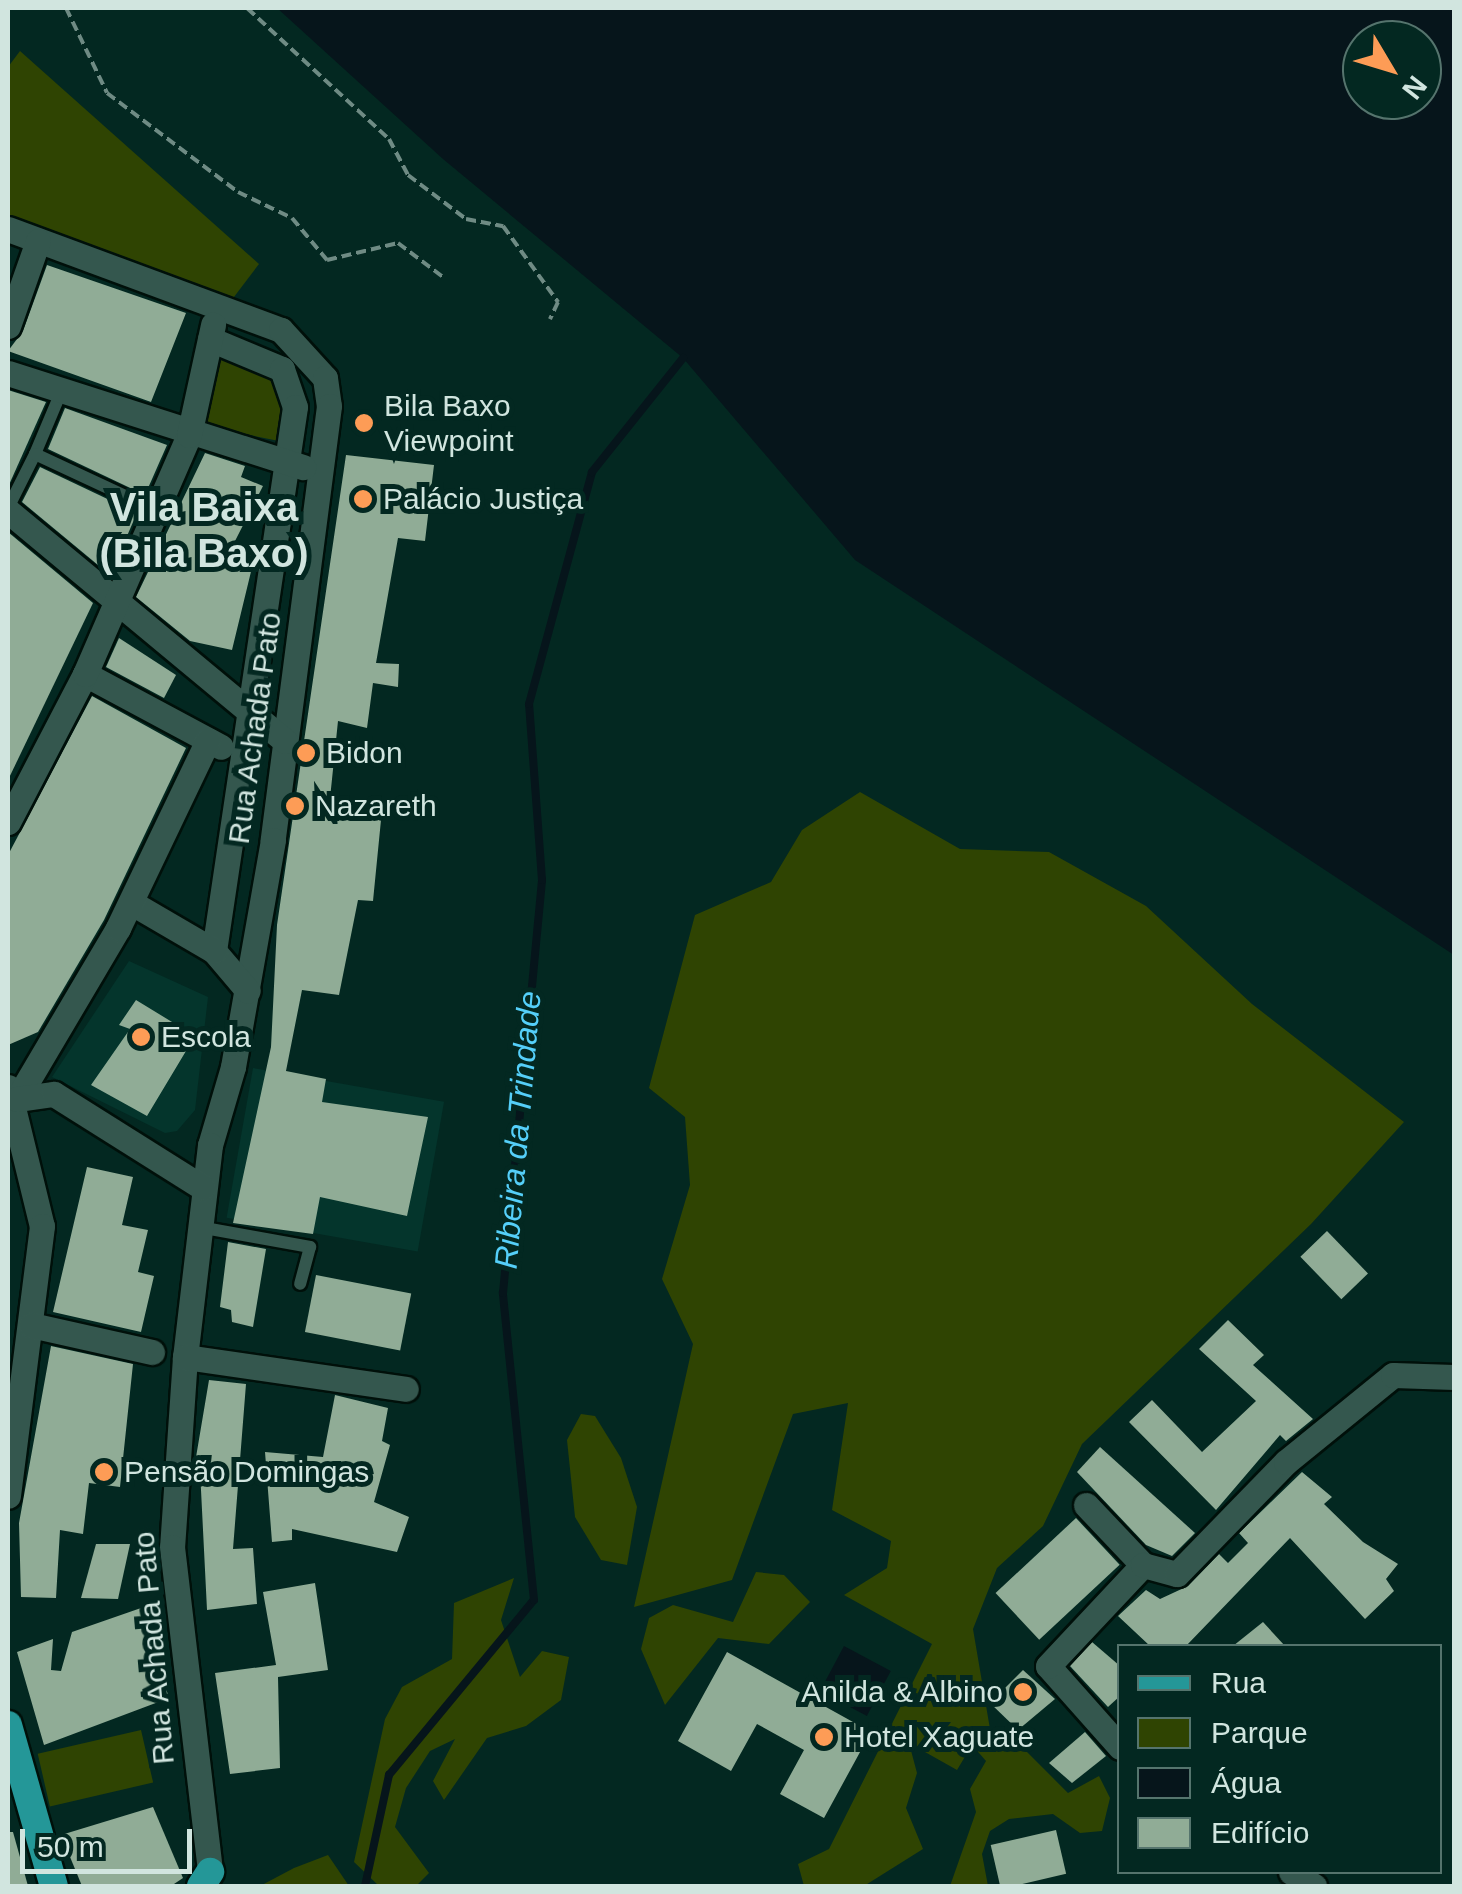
<!DOCTYPE html>
<html>
<head>
<meta charset="utf-8">
<style>
	body { margin:0 }
	#map { position:relative; width:1462px; height:1894px; overflow:hidden; background:#032821; font-family:Helvetica,sans-serif }
	div>[style] { position:absolute }
	[style*='--x'] { left:calc(var(--x)*1px); top:calc(var(--y)*1px); width:calc(var(--w)*1px); rotate:calc(var(--a)*1deg) }
	.built>* { inset:0; background:#04352c; transform-origin:0 0 }
	.green>* { inset:0; background:#2f4402; transform-origin:0 0 }
	.water>* { inset:0; background:#06151b; transform-origin:0 0 }
	.stream>* { height:8px; margin:-4px; padding:0 4px; transform-origin:4px; border-radius:4px; background:#06151b }
	.building>* { inset:0; background:#90ac96; transform-origin:0 0 }
	.path>* { height:4px; margin-top:-2px; transform-origin:0; background:repeating-linear-gradient(90deg,#6f8b84 0 10px,transparent 0 15px) }
	.roads { filter:drop-shadow(2px 0 #00100a) drop-shadow(-2px 0 #00100a) drop-shadow(0 2px #00100a) drop-shadow(0 -2px #00100a) }
	.service>* { height:12px; margin:-6px; padding:0 6px; transform-origin:6px; border-radius:6px; background:#34574e }
	.minor>* { height:25px; margin:-12.5px; padding:0 12.5px; transform-origin:12.5px; border-radius:12.5px; background:#34574e }
	.primary>* { height:28px; margin:-14px; padding:0 14px; transform-origin:14px; border-radius:14px; background:#249798 }
	.dots>* { width:28px; height:28px; translate:-50% -50%; box-sizing:border-box; border:5px solid #032821; border-radius:50% }
	span { translate:-50% -50%; white-space:nowrap; text-align:center; line-height:1.15; -webkit-text-stroke:10px #032821; paint-order:stroke }
	.poi-label { font-size:30px; color:#d1e5df }
	.left { translate:0 -50%; text-align:left }
	.right { translate:-100% -50%; text-align:right }
	.street-label { font-size:30px; color:#d1e5df }
	.water-label { font-size:32px; color:#55cff9; font-style:italic }
	.district-label { font-size:40px; color:#d1e5df; font-weight:700 }
	.frame { position:absolute; inset:0; border:10px solid #d1e5df; pointer-events:none }
	.legend { position:absolute; left:1117px; top:1644px; width:325px; height:230px; box-sizing:border-box; background:#032821; border:2px solid #55746d; margin:0; padding:12px 18px; list-style:none; font-size:30px; color:#d1e5df }
	.legend li { display:flex; align-items:center; gap:20px; height:50px }
	.legend b { width:50px; border:2px solid #55746d }
	.north { position:absolute; left:1342px; top:20px; width:100px; height:100px; box-sizing:border-box; background:#032821; border:2px solid #55746d; border-radius:50%; rotate:128deg; font-size:28px; font-weight:700; line-height:40px; text-align:center; color:#d1e5df }
	.north::after { content:''; display:block; margin:auto; width:35px; height:45px; background:#fd9c56; clip-path:polygon(50% 0,100% 100%,50% 72%,0 100%) }
	.scale { position:absolute; left:20px; top:1829px; width:172px; height:45px; box-sizing:border-box; border:5px solid #d1e5df; border-top:0; padding-left:12px; font-size:30px; line-height:35px; white-space:nowrap; color:#d1e5df; -webkit-text-stroke:8px #032821; paint-order:stroke }
</style>
</head>
<body>
<div id="map">
	<div class="built">
		<div style="clip-path:polygon(129px 961px,208px 997px,195px 1110px,177px 1131px,165px 1133px,52px 1077px)"></div>
		<div style="left:253px;top:1068px;width:194px;height:152px;rotate:10deg"></div>
	</div>
	<div class="green">
		<div style="clip-path:polygon(20px 51px,259px 264px,218px 318px,8px 220px,8px 67px)"></div>
		<div style="clip-path:polygon(222px 335px,272px 350px,294px 369px,294px 444px,200px 425px)"></div>
		<div style="clip-path:polygon(860px 792px,960px 849px,1049px 852px,1146px 906px,1252px 1004px,1404px 1122px,1311px 1224px,1082px 1444px,1043px 1526px,997px 1568px,973px 1629px,990px 1729px,1018px 1743px,1068px 1793px,1099px 1776px,1110px 1798px,1102px 1831px,1080px 1833px,1053px 1814px,1009px 1819px,990px 1831px,982px 1854px,988px 1886px,950px 1886px,976px 1812px,970px 1789px,986px 1761px,972px 1745px,957px 1770px,909px 1743px,917px 1773px,906px 1808px,923px 1849px,864px 1886px,804px 1886px,798px 1864px,829px 1849px,932px 1644px,844px 1595px,887px 1568px,891px 1541px,832px 1510px,848px 1403px,793px 1414px,732px 1580px,634px 1607px,693px 1344px,662px 1279px,690px 1185px,685px 1117px,649px 1088px,695px 915px,771px 882px,802px 830px)"></div>
		<div style="clip-path:polygon(581px 1414px,595px 1416px,621px 1458px,637px 1507px,627px 1565px,601px 1560px,575px 1517px,567px 1440px)"></div>
		<div style="clip-path:polygon(756px 1572px,784px 1575px,810px 1602px,769px 1644px,718px 1638px,665px 1705px,641px 1649px,649px 1618px,673px 1605px,733px 1622px)"></div>
		<div style="clip-path:polygon(514px 1578px,501px 1620px,520px 1677px,542px 1651px,569px 1657px,561px 1700px,526px 1726px,487px 1738px,444px 1800px,433px 1781px,455px 1739px,430px 1751px,406px 1788px,395px 1827px,429px 1873px,416px 1886px,379px 1886px,354px 1862px,385px 1719px,402px 1687px,452px 1659px,454px 1603px)"></div>
		<div style="left:141px;top:1730px;width:54px;height:106px;rotate:77deg"></div>
		<div style="clip-path:polygon(328px 1855px,349px 1886px,260px 1886px,294px 1868px)"></div>
	</div>
	<div class="water">
		<div style="clip-path:polygon(evenodd,277px 8px,1454px 8px,1454px 955px,855px 560px,683px 358px,443px 159px,277px 8px,1362px 40px,1422px 40px,1422px 100px,1362px 100px,1362px 40px)"></div>
		<div style="left:844px;top:1646px;width:53px;height:51px;rotate:28deg"></div>
	</div>
	<div class="stream">
		<div style="--x:365;--y:1886;--w:114;--a:-77.8"></div>
		<div style="--x:389;--y:1775;--w:227;--a:-50.4"></div>
		<div style="--x:534;--y:1600;--w:309;--a:-95.8"></div>
		<div style="--x:503;--y:1293;--w:415;--a:-84.6"></div>
		<div style="--x:542;--y:880;--w:176;--a:-94.2"></div>
		<div style="--x:529;--y:704;--w:240;--a:-74.8"></div>
		<div style="--x:592;--y:472;--w:146;--a:-51.4"></div>
	</div>
	<div class="building">
		<div style="clip-path:polygon(47px 265px,186px 313px,151px 402px,8px 351px,23px 331px)"></div>
		<div style="clip-path:polygon(8px 390px,46px 402px,8px 487px)"></div>
		<div style="clip-path:polygon(65px 408px,167px 445px,145px 495px,48px 449px)"></div>
		<div style="clip-path:polygon(205px 453px,245px 466px,241px 477px,263px 486px,234px 543px,256px 551px,232px 650px,190px 641px,136px 597px)"></div>
		<div style="clip-path:polygon(346px 455px,434px 465px,425px 541px,398px 538px,376px 663px,399px 664px,398px 687px,373px 683px,367px 728px,338px 721px,328px 818px,381px 820px,373px 901px,358px 900px,339px 995px,302px 990px,286px 1071px,326px 1079px,322px 1102px,428px 1117px,407px 1216px,320px 1197px,313px 1234px,233px 1223px,271px 1047px,277px 925px)"></div>
		<div style="clip-path:polygon(40px 467px,137px 513px,110px 575px,22px 502px)"></div>
		<div style="clip-path:polygon(8px 532px,93px 603px,8px 780px)"></div>
		<div style="clip-path:polygon(119px 638px,176px 675px,164px 698px,106px 667px)"></div>
		<div style="clip-path:polygon(92px 696px,186px 748px,104px 920px,38px 1032px,8px 1045px,8px 855px)"></div>
		<div style="clip-path:polygon(136px 1000px,195px 1036px,147px 1116px,91px 1085px,130px 1029px,119px 1025px)"></div>
		<div style="clip-path:polygon(87px 1167px,133px 1177px,122px 1225px,148px 1230px,138px 1272px,154px 1276px,141px 1332px,53px 1312px)"></div>
		<div style="left:1327px;top:1231px;width:59px;height:37px;rotate:46deg"></div>
		<div style="clip-path:polygon(228px 1242px,266px 1249px,253px 1327px,232px 1322px,231px 1310px,220px 1307px)"></div>
		<div style="left:316px;top:1275px;width:97px;height:58px;rotate:11deg"></div>
		<div style="clip-path:polygon(1228px 1320px,1264px 1355px,1253px 1365px,1313px 1419px,1286px 1441px,1280px 1435px,1216px 1510px,1129px 1422px,1152px 1400px,1202px 1452px,1256px 1401px,1199px 1349px)"></div>
		<div style="clip-path:polygon(51px 1346px,133px 1364px,120px 1487px,89px 1483px,83px 1534px,60px 1530px,56px 1598px,21px 1597px,19px 1523px)"></div>
		<div style="clip-path:polygon(209px 1380px,246px 1384px,233px 1549px,253px 1548px,257px 1604px,207px 1610px,200px 1470px,194px 1469px)"></div>
		<div style="clip-path:polygon(335px 1395px,388px 1408px,382px 1441px,390px 1445px,374px 1502px,409px 1517px,397px 1552px,292px 1529px,292px 1540px,272px 1542px,265px 1452px,323px 1457px)"></div>
		<div style="clip-path:polygon(1100px 1447px,1195px 1533px,1172px 1556px,1146px 1545px,1077px 1472px)"></div>
		<div style="clip-path:polygon(1302px 1472px,1332px 1497px,1324px 1504px,1363px 1542px,1398px 1564px,1386px 1579px,1394px 1591px,1365px 1619px,1290px 1538px,1186px 1646px,1150px 1646px,1118px 1616px,1146px 1590px,1160px 1599px,1188px 1586px,1219px 1554px,1228px 1563px,1248px 1543px,1239px 1533px)"></div>
		<div style="left:1076px;top:1518px;width:64px;height:110px;rotate:47deg"></div>
		<div style="clip-path:polygon(96px 1544px,130px 1544px,118px 1599px,81px 1598px)"></div>
		<div style="clip-path:polygon(315px 1583px,328px 1670px,278px 1677px,280px 1768px,230px 1774px,215px 1673px,276px 1665px,263px 1592px)"></div>
		<div style="clip-path:polygon(141px 1608px,169px 1698px,44px 1745px,17px 1652px,53px 1639px,51px 1670px,61px 1671px,72px 1632px)"></div>
		<div style="clip-path:polygon(1263px 1622px,1285px 1646px,1233px 1646px)"></div>
		<div style="clip-path:polygon(1092px 1642px,1120px 1666px,1120px 1696px,1108px 1707px,1070px 1666px)"></div>
		<div style="clip-path:polygon(727px 1652px,871px 1732px,824px 1818px,780px 1794px,804px 1750px,757px 1724px,731px 1771px,678px 1741px)"></div>
		<div style="clip-path:polygon(1023px 1670px,1055px 1699px,1018px 1730px,990px 1703px)"></div>
		<div style="clip-path:polygon(1085px 1732px,1106px 1756px,1072px 1783px,1049px 1763px)"></div>
		<div style="clip-path:polygon(153px 1807px,183px 1878px,171px 1886px,82px 1886px,61px 1835px)"></div>
		<div style="left:1056px;top:1830px;width:45px;height:67px;rotate:77deg"></div>
		<div style="clip-path:polygon(8px 1832px,13px 1832px,28px 1886px,8px 1886px)"></div>
	</div>
	<div class="path">
		<div style="--x:66;--y:8;--w:94;--a:64.2"></div>
		<div style="--x:107;--y:93;--w:164;--a:37.1"></div>
		<div style="--x:238;--y:192;--w:60;--a:25.7"></div>
		<div style="--x:292;--y:218;--w:55;--a:50.2"></div>
		<div style="--x:327;--y:260;--w:73;--a:-13.5"></div>
		<div style="--x:398;--y:243;--w:56;--a:37.1"></div>
		<div style="--x:247;--y:8;--w:193;--a:42.7"></div>
		<div style="--x:389;--y:139;--w:41;--a:62.2"></div>
		<div style="--x:408;--y:175;--w:73;--a:37.2"></div>
		<div style="--x:466;--y:219;--w:38;--a:11"></div>
		<div style="--x:503;--y:226;--w:94;--a:54.1"></div>
		<div style="--x:558;--y:302;--w:19;--a:115"></div>
	</div>
	<div class="roads">
		<div class="service">
			<div style="--x:35;--y:454;--w:67;--a:-67.2"></div>
			<div style="--x:8;--y:508;--w:60;--a:-63.4"></div>
			<div style="--x:35;--y:454;--w:135;--a:25"></div>
			<div style="--x:199;--y:1227;--w:113;--a:10.2"></div>
			<div style="--x:310;--y:1247;--w:38;--a:105"></div>
		</div>
		<div class="minor">
			<div style="--x:8;--y:229;--w:291;--a:20.3"></div>
			<div style="--x:281;--y:330;--w:65;--a:47.5"></div>
			<div style="--x:325;--y:378;--w:28;--a:82"></div>
			<div style="--x:329;--y:406;--w:438;--a:97.4"></div>
			<div style="--x:273;--y:840;--w:230;--a:100"></div>
			<div style="--x:233;--y:1067;--w:81;--a:106.4"></div>
			<div style="--x:210;--y:1145;--w:213;--a:96.7"></div>
			<div style="--x:185;--y:1357;--w:190;--a:93.9"></div>
			<div style="--x:172;--y:1547;--w:327;--a:83.3"></div>
			<div style="--x:8;--y:326;--w:90;--a:-70.6"></div>
			<div style="--x:210;--y:339;--w:78;--a:22.6"></div>
			<div style="--x:282;--y:369;--w:40;--a:71.1"></div>
			<div style="--x:295;--y:407;--w:550;--a:98.47"></div>
			<div style="--x:214;--y:951;--w:52;--a:49.6"></div>
			<div style="--x:8;--y:373;--w:310;--a:17.7"></div>
			<div style="--x:8;--y:511;--w:360;--a:39.7"></div>
			<div style="--x:85;--y:674;--w:154;--a:28.2"></div>
			<div style="--x:8;--y:822;--w:167;--a:-62.5"></div>
			<div style="--x:85;--y:674;--w:261;--a:-66.5"></div>
			<div style="--x:189;--y:435;--w:113;--a:-77.7"></div>
			<div style="--x:132;--y:903;--w:95;--a:30.3"></div>
			<div style="--x:8;--y:1087;--w:143;--a:76.3"></div>
			<div style="--x:42;--y:1226;--w:272;--a:97.2"></div>
			<div style="--x:17;--y:1099;--w:199;--a:-59.4"></div>
			<div style="--x:118;--y:928;--w:208;--a:-64.4"></div>
			<div style="--x:17;--y:1099;--w:37;--a:-8"></div>
			<div style="--x:54;--y:1094;--w:176;--a:32.2"></div>
			<div style="--x:31;--y:1325;--w:124;--a:12.6"></div>
			<div style="--x:185;--y:1357;--w:223;--a:8.2"></div>
			<div style="--x:1086;--y:1505;--w:83;--a:46.5"></div>
			<div style="--x:1120;--y:1747;--w:108;--a:-131.6"></div>
			<div style="--x:1048;--y:1666;--w:139;--a:-46.8"></div>
			<div style="--x:1143;--y:1565;--w:35;--a:15"></div>
			<div style="--x:1177;--y:1574;--w:156;--a:-45.8"></div>
			<div style="--x:1286;--y:1462;--w:138;--a:-39.1"></div>
			<div style="--x:1393;--y:1375;--w:61;--a:1.9"></div>
			<div style="--x:1291;--y:1872;--w:27;--a:31"></div>
		</div>
		<div class="primary">
			<div style="--x:8;--y:1725;--w:167;--a:74.1"></div>
			<div style="--x:201;--y:1886;--w:17;--a:-57"></div>
		</div>
	</div>
	<div class="dots">
		<div style="left:364px;top:423px;background:#fd9c56"></div>
		<div style="left:363px;top:499px;background:#fd9c56"></div>
		<div style="left:306px;top:753px;background:#fd9c56"></div>
		<div style="left:295px;top:806px;background:#fd9c56"></div>
		<div style="left:141px;top:1037px;background:#fd9c56"></div>
		<div style="left:104px;top:1472px;background:#fd9c56"></div>
		<div style="left:1023px;top:1692px;background:#fd9c56"></div>
		<div style="left:824px;top:1737px;background:#fd9c56"></div>
	</div>
	<div class="poi-label">
		<span class="left" style="left:384px;top:423px">Bila Baxo<br>Viewpoint</span>
		<span class="left" style="left:383px;top:499px">Palácio Justiça</span>
		<span class="left" style="left:326px;top:753px">Bidon</span>
		<span class="left" style="left:315px;top:806px">Nazareth</span>
		<span class="left" style="left:161px;top:1037px">Escola</span>
		<span class="left" style="left:124px;top:1472px">Pensão Domingas</span>
		<span class="right" style="left:1003px;top:1692px">Anilda &amp; Albino</span>
		<span class="left" style="left:844px;top:1737px">Hotel Xaguate</span>
	</div>
	<div class="street-label">
		<span style="left:255px;top:728px;rotate:-82deg">Rua Achada Pato</span>
		<span style="left:154px;top:1648px;rotate:-95deg">Rua Achada Pato</span>
	</div>
	<div class="water-label">
		<span style="left:518px;top:1130px;rotate:-85deg">Ribeira da Trindade</span>
	</div>
	<div class="district-label">
		<span style="left:204px;top:530px">Vila Baixa<br>(Bila Baxo)</span>
	</div>
	<div class="frame"></div>
	<ul class="legend">
	<li><b style="height:12px;background:#249798"></b>Rua</li>
	<li><b style="height:28px;background:#2f4402"></b>Parque</li>
	<li><b style="height:28px;background:#06151b"></b>Água</li>
	<li><b style="height:28px;background:#90ac96"></b>Edifício</li>
	</ul>
	<div class="north">N</div>
	<div class="scale">50 m</div>
</div>
</body>
</html>
